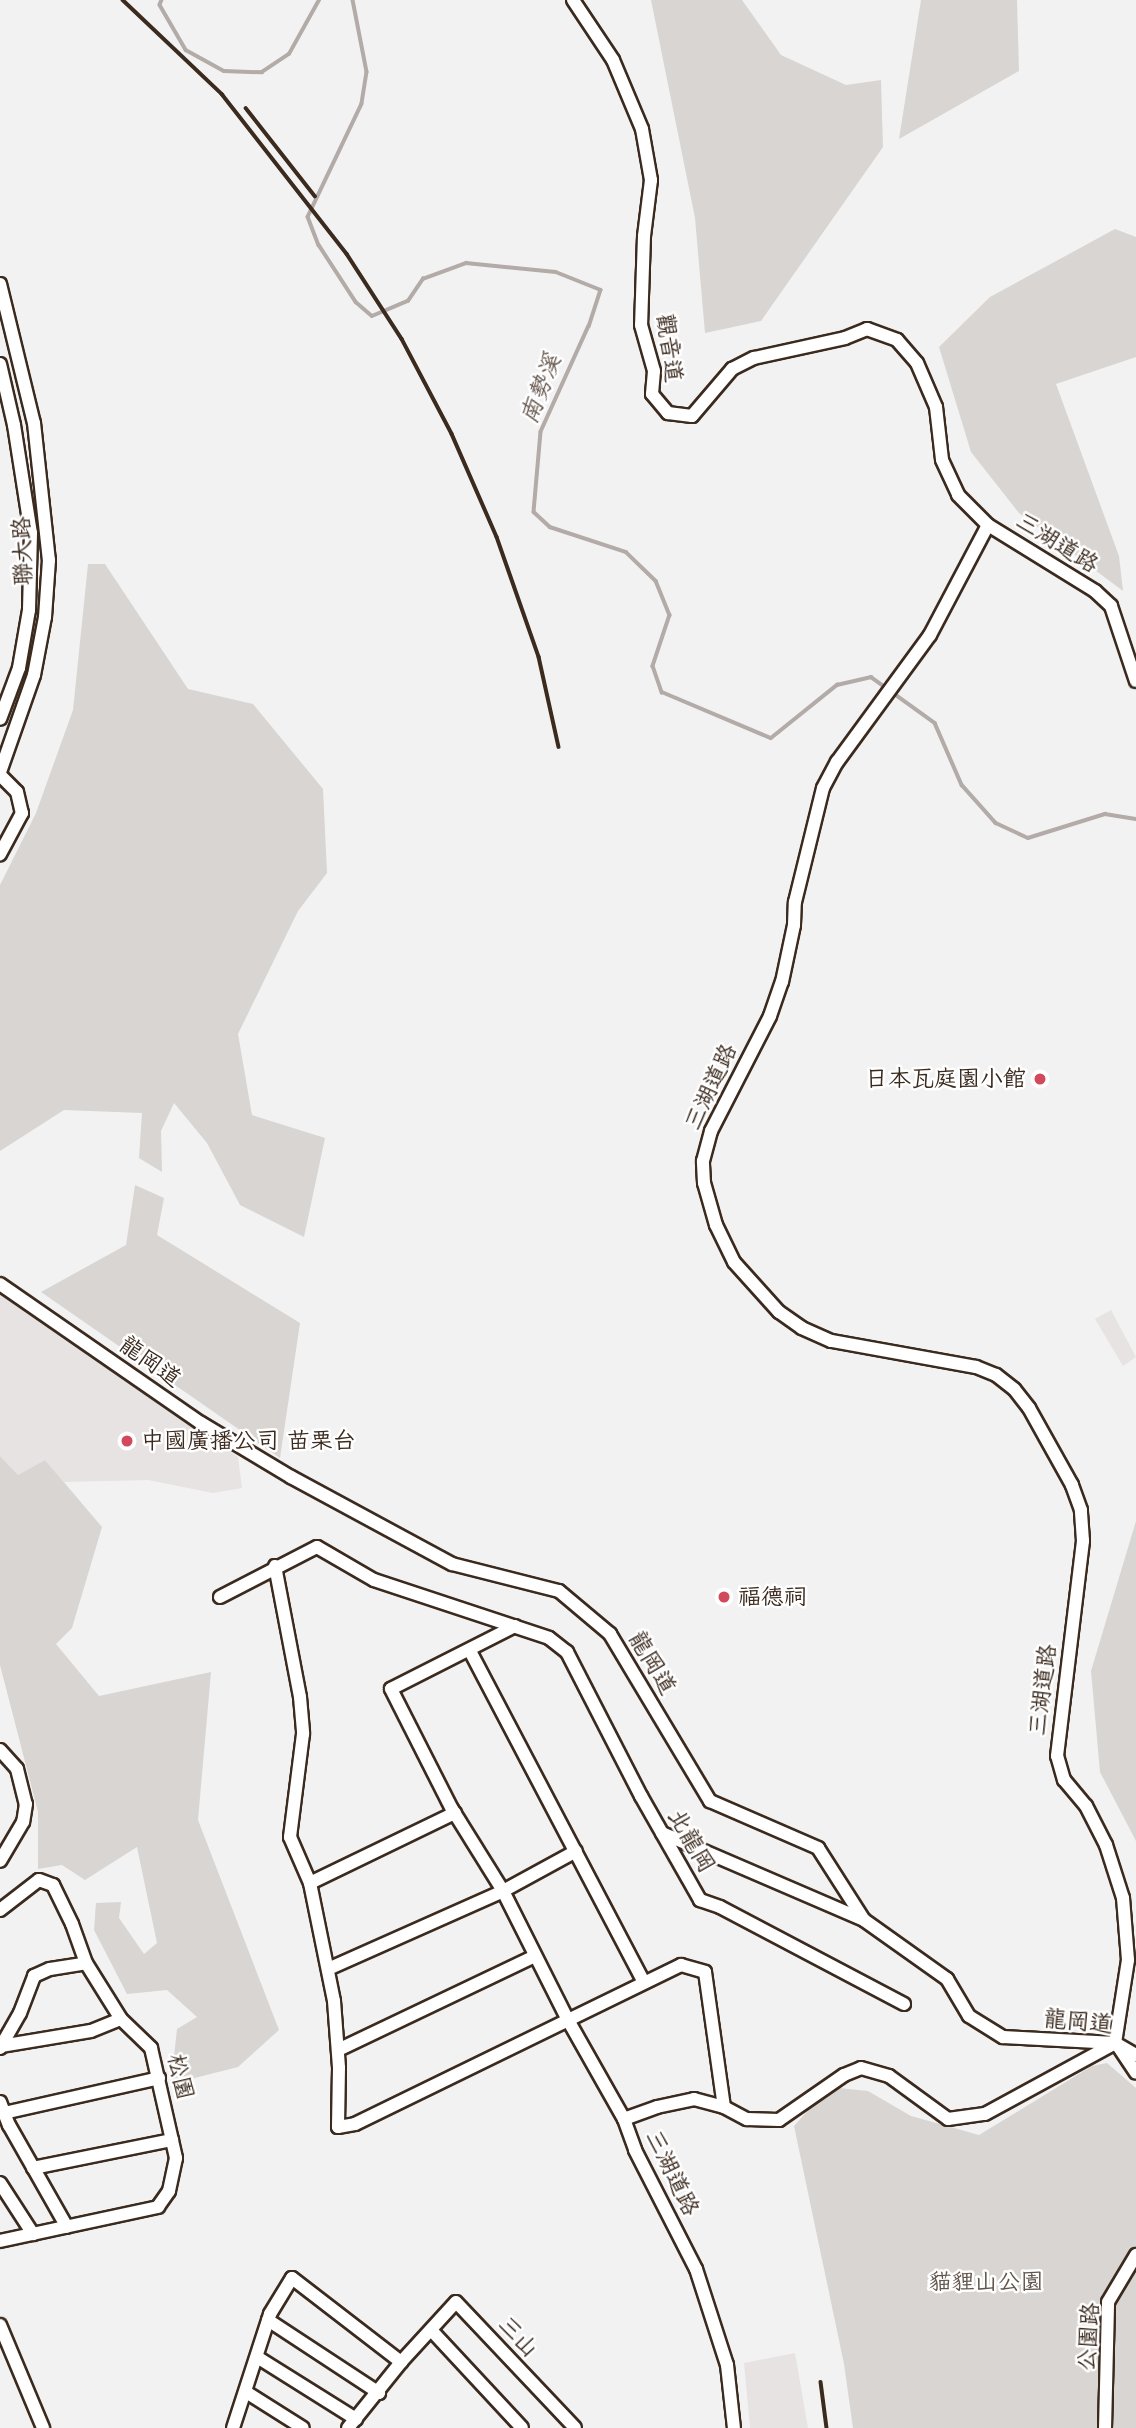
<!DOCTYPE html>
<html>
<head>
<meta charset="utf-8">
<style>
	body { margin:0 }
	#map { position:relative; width:1136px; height:2428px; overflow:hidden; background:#f3f2f2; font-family:"Comic Neue","LXGW WenKai TC",sans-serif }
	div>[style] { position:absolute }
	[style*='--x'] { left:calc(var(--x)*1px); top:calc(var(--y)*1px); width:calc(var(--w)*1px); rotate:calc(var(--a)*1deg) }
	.built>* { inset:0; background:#e6e3e2 }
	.green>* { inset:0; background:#d8d5d2 }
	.stream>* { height:3.5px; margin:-1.75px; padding:0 1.75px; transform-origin:1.75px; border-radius:1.75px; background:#b2aba7 }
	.roads { filter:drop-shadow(2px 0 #3b2a1e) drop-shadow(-2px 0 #3b2a1e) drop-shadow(0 2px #3b2a1e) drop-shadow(0 -2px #3b2a1e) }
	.minor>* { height:12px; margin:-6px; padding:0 6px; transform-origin:6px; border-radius:6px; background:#fff }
	.rail>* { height:3.5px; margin:-1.75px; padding:0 1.75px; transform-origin:1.75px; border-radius:1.75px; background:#3b2a1e }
	.dots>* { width:19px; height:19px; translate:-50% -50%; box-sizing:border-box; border:4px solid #fff; border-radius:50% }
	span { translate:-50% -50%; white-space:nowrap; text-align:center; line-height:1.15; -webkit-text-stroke:5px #fff; paint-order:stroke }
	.street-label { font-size:23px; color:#3b2a1e }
	.poi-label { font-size:23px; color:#3b2a1e }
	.right { translate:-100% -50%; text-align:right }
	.left { translate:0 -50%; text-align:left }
	.park-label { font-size:23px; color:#62554b }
	.water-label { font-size:24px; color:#65574e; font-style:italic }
</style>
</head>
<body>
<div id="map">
	<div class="built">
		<div style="clip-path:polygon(0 1292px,238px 1457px,242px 1488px,213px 1493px,148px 1480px,64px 1482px,45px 1460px,18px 1475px,0 1456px)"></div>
		<div style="clip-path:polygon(1111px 1310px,1136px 1357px,1123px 1366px,1095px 1319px)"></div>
		<div style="clip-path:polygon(795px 2353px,808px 2428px,750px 2428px,744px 2363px)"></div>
	</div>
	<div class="green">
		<div style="clip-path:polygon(651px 0,742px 0,781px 55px,846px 85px,881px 80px,883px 147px,761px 321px,705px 333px,695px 218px)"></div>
		<div style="clip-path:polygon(921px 0,1017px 0,1019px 71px,899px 139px)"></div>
		<div style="clip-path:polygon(1115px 229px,1136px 237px,1136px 357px,1056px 384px,1119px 556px,1123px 591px,1019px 513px,971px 452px,939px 347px,990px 297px)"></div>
		<div style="clip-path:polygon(88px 564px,105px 564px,188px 689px,253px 704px,323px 789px,327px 873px,298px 911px,238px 1034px,252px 1115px,325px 1138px,304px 1237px,240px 1205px,207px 1143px,174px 1103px,161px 1131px,162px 1172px,139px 1158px,142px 1113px,64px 1110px,0 1151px,0 885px,36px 813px,73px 710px)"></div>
		<div style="clip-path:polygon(135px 1185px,164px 1198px,157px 1235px,300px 1323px,280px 1458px,41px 1292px,126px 1245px)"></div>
		<div style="clip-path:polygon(0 1456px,18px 1475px,45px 1460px,102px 1527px,72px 1628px,56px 1644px,99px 1696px,211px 1672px,198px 1820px,279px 2030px,238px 2067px,171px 2084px,177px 2029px,197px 2017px,167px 1990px,127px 1994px,94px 1930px,96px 1903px,121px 1902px,119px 1918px,144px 1954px,157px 1943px,137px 1847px,85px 1880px,62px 1865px,38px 1869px,38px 1812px,0 1665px)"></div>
		<div style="clip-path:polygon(1136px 1521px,1136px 1841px,1100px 1772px,1091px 1671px)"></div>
		<div style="clip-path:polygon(1107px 2063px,1136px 2088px,1136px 2428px,853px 2428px,844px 2364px,794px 2126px,829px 2087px,868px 2091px,911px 2116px,979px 2135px,1092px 2066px)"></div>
	</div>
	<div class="stream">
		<div style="--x:162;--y:0;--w:5;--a:112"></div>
		<div style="--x:160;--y:5;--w:52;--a:60"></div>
		<div style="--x:186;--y:50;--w:43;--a:28.9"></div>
		<div style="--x:224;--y:71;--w:38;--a:2"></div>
		<div style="--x:262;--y:72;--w:32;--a:-34"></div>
		<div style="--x:289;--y:54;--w:62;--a:-60.9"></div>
		<div style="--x:353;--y:0;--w:73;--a:79"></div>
		<div style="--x:367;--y:72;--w:32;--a:99"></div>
		<div style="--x:362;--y:104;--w:125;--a:115.5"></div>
		<div style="--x:308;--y:217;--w:30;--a:69"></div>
		<div style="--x:319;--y:245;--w:68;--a:57"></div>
		<div style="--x:356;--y:302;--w:21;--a:41"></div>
		<div style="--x:372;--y:316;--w:39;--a:-23"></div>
		<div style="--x:408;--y:301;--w:27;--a:-56"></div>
		<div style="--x:423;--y:279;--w:46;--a:-20.4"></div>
		<div style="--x:466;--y:263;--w:90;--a:5.7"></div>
		<div style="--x:556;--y:272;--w:48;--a:21.8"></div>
		<div style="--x:601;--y:290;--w:38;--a:108"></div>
		<div style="--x:589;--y:326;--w:116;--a:114.4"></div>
		<div style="--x:541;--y:432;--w:80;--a:95"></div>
		<div style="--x:534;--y:512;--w:22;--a:43"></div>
		<div style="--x:550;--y:527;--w:80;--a:18.2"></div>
		<div style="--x:626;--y:552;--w:42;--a:44"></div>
		<div style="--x:656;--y:581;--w:37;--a:68"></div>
		<div style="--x:670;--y:615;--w:54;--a:108.4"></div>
		<div style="--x:653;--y:666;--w:28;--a:71"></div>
		<div style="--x:662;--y:692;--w:118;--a:22.9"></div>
		<div style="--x:771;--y:738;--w:85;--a:-38.8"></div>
		<div style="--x:837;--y:685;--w:35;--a:-13"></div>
		<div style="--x:871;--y:677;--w:79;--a:35.7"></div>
		<div style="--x:935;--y:723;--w:68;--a:66.5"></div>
		<div style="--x:962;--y:785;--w:51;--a:48.2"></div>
		<div style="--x:996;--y:823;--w:35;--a:25"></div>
		<div style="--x:1028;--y:838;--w:81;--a:-17.3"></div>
		<div style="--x:1105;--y:814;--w:31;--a:9"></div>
	</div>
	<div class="roads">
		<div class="minor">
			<div style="--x:573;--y:0;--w:72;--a:56.3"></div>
			<div style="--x:613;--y:60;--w:75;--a:67.2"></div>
			<div style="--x:642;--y:129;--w:52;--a:80"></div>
			<div style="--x:651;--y:180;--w:56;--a:97.1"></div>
			<div style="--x:644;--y:236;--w:89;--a:91.9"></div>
			<div style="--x:641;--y:325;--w:48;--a:74.2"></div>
			<div style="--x:654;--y:371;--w:23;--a:95"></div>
			<div style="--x:652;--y:394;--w:25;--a:50"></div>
			<div style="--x:668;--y:413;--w:24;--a:7"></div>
			<div style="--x:692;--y:416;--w:62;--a:-49.6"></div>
			<div style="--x:732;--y:369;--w:25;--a:-27"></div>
			<div style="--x:754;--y:358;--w:93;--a:-12.4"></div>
			<div style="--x:845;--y:338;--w:24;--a:-22"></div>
			<div style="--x:867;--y:329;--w:32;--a:20"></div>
			<div style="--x:897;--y:340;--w:30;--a:49"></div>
			<div style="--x:917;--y:363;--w:48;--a:66.6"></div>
			<div style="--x:936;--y:407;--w:53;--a:83.5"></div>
			<div style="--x:942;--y:460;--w:38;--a:65"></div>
			<div style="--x:958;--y:495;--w:42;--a:45"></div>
			<div style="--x:988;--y:525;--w:126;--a:31.7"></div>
			<div style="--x:1095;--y:591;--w:22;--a:43"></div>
			<div style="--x:1111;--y:606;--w:79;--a:71.6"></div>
			<div style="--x:0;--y:284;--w:143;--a:76.3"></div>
			<div style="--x:34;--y:423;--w:138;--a:83.8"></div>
			<div style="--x:49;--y:560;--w:57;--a:94"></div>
			<div style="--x:45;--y:617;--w:59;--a:100.7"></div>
			<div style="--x:34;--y:675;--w:103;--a:109.3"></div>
			<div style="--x:0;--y:364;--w:63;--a:77.1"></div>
			<div style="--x:14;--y:425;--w:109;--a:81.1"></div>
			<div style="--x:31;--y:533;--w:77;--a:91.5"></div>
			<div style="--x:29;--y:610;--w:59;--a:99.8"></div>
			<div style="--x:19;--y:668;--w:54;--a:110.4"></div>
			<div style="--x:0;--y:775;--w:24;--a:45"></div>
			<div style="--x:17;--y:792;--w:22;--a:77"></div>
			<div style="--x:22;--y:813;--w:47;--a:118.2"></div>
			<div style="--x:0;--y:1284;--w:244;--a:34.7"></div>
			<div style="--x:201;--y:1423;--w:105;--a:31"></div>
			<div style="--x:291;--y:1477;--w:183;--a:28.4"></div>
			<div style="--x:452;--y:1564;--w:110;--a:14.2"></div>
			<div style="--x:559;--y:1591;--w:67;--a:40.1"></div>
			<div style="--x:610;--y:1634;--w:195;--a:59.1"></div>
			<div style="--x:710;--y:1801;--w:118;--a:23.5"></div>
			<div style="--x:818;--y:1848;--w:85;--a:57.4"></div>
			<div style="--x:864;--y:1920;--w:102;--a:35.4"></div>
			<div style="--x:947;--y:1979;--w:43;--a:59.3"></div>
			<div style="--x:969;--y:2016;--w:40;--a:32"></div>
			<div style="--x:1003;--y:2037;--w:112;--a:3.1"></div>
			<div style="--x:1115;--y:2043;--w:24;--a:30"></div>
			<div style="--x:275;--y:1566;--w:133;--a:79.2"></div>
			<div style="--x:300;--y:1697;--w:37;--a:85"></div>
			<div style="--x:303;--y:1734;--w:104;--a:97.2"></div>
			<div style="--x:290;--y:1837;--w:50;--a:66.5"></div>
			<div style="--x:310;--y:1883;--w:120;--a:78.5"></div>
			<div style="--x:334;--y:2001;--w:67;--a:85.7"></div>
			<div style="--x:339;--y:2068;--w:59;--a:91"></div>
			<div style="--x:338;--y:2127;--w:17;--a:-10"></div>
			<div style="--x:355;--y:2124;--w:363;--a:-26"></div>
			<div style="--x:681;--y:1965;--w:25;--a:16"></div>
			<div style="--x:705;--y:1972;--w:136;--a:82"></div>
			<div style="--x:220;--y:1597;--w:109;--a:-27.3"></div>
			<div style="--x:317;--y:1547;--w:66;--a:30.1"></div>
			<div style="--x:374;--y:1580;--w:184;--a:18.3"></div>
			<div style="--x:549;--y:1638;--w:23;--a:38"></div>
			<div style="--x:567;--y:1652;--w:162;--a:62.8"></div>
			<div style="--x:641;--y:1796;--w:120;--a:60.4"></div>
			<div style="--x:700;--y:1900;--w:21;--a:19"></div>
			<div style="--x:720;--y:1907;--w:208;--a:27.8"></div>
			<div style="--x:515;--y:1626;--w:139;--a:153.1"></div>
			<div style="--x:391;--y:1689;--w:135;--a:63.1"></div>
			<div style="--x:452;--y:1809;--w:97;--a:58.1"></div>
			<div style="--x:503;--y:1891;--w:144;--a:63.3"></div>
			<div style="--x:568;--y:2020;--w:114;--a:60.5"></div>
			<div style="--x:624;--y:2119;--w:33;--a:70"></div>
			<div style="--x:635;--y:2150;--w:134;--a:62.9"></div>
			<div style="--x:696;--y:2269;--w:101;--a:72.1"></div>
			<div style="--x:727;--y:2365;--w:63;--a:83.7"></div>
			<div style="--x:470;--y:1651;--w:374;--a:62.3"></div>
			<div style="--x:0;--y:1750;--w:25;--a:48"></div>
			<div style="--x:17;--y:1769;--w:36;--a:76"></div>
			<div style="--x:26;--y:1804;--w:18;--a:99"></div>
			<div style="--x:23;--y:1822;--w:45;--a:120.5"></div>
			<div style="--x:662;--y:1833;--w:220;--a:23.3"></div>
			<div style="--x:310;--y:1883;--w:161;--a:-25.8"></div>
			<div style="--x:0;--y:1910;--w:49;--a:-37.6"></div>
			<div style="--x:39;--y:1880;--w:15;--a:20"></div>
			<div style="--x:53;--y:1885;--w:43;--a:64"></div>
			<div style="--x:72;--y:1924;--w:41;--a:70.3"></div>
			<div style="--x:86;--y:1963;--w:66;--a:58"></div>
			<div style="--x:121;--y:2019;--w:42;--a:44"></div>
			<div style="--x:151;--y:2048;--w:113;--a:77.2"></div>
			<div style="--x:176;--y:2158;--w:34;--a:102"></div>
			<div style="--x:169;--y:2191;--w:19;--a:125"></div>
			<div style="--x:158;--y:2207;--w:162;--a:167.9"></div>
			<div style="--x:328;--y:1969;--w:192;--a:-24"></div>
			<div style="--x:503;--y:1891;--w:83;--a:-28.7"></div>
			<div style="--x:1;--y:2046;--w:91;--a:-9.5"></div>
			<div style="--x:91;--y:2031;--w:32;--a:-22"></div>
			<div style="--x:1118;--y:2046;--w:32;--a:56"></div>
			<div style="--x:0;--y:2048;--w:40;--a:-60.3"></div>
			<div style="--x:20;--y:2013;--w:40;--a:-69"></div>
			<div style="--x:34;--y:1976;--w:17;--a:-24"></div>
			<div style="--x:50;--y:1969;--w:36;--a:-9"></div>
			<div style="--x:338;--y:2050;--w:218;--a:-25.5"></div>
			<div style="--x:0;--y:2102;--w:25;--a:69"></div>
			<div style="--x:9;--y:2125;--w:117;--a:60.4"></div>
			<div style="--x:4;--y:2113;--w:159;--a:-12.7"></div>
			<div style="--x:624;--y:2119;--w:35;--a:-20"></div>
			<div style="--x:657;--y:2107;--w:38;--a:-12"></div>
			<div style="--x:694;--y:2099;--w:31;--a:15"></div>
			<div style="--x:724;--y:2107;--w:26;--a:28"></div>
			<div style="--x:747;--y:2119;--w:32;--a:2"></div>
			<div style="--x:779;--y:2120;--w:79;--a:-34.7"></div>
			<div style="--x:844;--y:2075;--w:18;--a:-22"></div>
			<div style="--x:861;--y:2068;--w:29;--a:16"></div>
			<div style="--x:889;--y:2076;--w:73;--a:36.1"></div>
			<div style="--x:948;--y:2119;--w:37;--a:-8"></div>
			<div style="--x:985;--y:2114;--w:148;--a:-28.6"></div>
			<div style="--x:1115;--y:2043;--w:84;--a:-81.1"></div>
			<div style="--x:1128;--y:1960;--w:62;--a:-94.6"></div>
			<div style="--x:1123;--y:1898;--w:56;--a:-107.8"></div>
			<div style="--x:1106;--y:1845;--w:44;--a:-117.1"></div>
			<div style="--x:1086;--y:1806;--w:34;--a:-130"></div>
			<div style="--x:1064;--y:1780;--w:25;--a:-106"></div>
			<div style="--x:1057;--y:1756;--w:217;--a:-83.1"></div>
			<div style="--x:1083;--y:1541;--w:31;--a:-94"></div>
			<div style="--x:1081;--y:1510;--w:27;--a:-110"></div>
			<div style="--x:1072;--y:1485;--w:88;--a:-119.2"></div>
			<div style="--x:1029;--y:1408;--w:24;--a:-128"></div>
			<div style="--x:1014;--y:1389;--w:23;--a:-142"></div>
			<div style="--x:996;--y:1375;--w:22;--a:-158"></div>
			<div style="--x:976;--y:1367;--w:147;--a:-169.8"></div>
			<div style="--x:831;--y:1341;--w:32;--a:-156"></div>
			<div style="--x:802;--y:1328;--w:28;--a:-145"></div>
			<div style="--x:779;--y:1312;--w:67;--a:-132"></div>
			<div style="--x:734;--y:1262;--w:41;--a:-115.9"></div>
			<div style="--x:716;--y:1225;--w:44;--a:-105.9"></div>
			<div style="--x:704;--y:1183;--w:22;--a:-93"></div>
			<div style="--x:703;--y:1161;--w:31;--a:-75"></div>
			<div style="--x:711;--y:1131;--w:129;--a:-62.8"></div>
			<div style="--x:770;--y:1016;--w:36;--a:-71"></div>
			<div style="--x:782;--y:982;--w:58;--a:-78.1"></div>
			<div style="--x:794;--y:925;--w:23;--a:-88"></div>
			<div style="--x:795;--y:902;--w:117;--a:-76.2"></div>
			<div style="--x:823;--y:788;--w:30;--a:-62"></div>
			<div style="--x:837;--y:762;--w:157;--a:-53.8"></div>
			<div style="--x:930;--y:635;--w:124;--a:-62.2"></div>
			<div style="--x:33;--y:2168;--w:142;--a:-11.4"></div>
			<div style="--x:0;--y:2183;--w:61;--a:57.1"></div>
			<div style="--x:268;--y:2320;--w:133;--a:33.3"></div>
			<div style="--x:0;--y:2325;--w:112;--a:67.3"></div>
			<div style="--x:432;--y:2331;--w:132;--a:47.1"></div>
			<div style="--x:257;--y:2357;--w:117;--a:32.1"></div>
			<div style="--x:246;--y:2392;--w:67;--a:32.3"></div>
			<div style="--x:233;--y:2428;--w:120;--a:-72"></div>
			<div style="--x:270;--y:2314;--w:42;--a:-58.6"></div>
			<div style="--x:292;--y:2278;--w:138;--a:37.6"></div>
			<div style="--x:348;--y:2428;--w:85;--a:-51.2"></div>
			<div style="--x:401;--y:2362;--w:81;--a:-47.5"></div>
			<div style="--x:456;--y:2302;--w:173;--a:46.6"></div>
			<div style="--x:1105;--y:2428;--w:126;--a:-88.6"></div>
			<div style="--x:1108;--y:2302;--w:55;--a:-59.2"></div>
		</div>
	</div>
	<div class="rail">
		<div style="--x:123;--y:0;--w:137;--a:43.5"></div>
		<div style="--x:222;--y:94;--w:203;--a:52"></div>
		<div style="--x:347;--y:254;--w:101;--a:57.1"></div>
		<div style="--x:402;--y:339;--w:107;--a:62.2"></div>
		<div style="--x:452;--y:434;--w:112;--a:66.4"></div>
		<div style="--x:497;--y:537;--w:127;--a:70.7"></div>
		<div style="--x:539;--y:657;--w:92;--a:77.5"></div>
		<div style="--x:246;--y:108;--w:112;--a:51.9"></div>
		<div style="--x:821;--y:2382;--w:46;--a:82.6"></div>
	</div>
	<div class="dots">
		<div style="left:1040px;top:1079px;background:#d1495b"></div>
		<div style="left:127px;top:1441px;background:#d1495b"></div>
		<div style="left:724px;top:1597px;background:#d1495b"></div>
	</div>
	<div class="street-label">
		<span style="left:669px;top:348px;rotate:82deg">觀音道</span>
		<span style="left:1057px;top:543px;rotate:32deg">三湖道路</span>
		<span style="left:23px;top:551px;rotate:-92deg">聯大路</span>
		<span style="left:711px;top:1087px;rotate:-65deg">三湖道路</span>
		<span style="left:150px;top:1362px;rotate:35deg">龍岡道</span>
		<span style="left:652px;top:1663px;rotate:59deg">龍岡道</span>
		<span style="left:1043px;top:1690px;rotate:-83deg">三湖道路</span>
		<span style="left:691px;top:1841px;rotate:60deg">北龍岡</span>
		<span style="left:1078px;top:2022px;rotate:5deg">龍岡道</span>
		<span style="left:180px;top:2077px;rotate:77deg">松園</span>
		<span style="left:672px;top:2173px;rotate:64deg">三湖道路</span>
		<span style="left:518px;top:2337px;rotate:47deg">三山</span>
		<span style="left:1089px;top:2337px;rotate:-86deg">公園路</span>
	</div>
	<div class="poi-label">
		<span class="right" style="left:1026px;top:1079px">日本瓦庭園小館</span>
		<span class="left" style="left:141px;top:1441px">中國廣播公司 苗栗台</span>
		<span class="left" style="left:738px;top:1597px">福德祠</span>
	</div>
	<div class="park-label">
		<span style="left:986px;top:2282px">貓貍山公園</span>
	</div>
	<div class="water-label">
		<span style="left:541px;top:389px;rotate:-69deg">南勢溪</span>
	</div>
</div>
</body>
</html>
